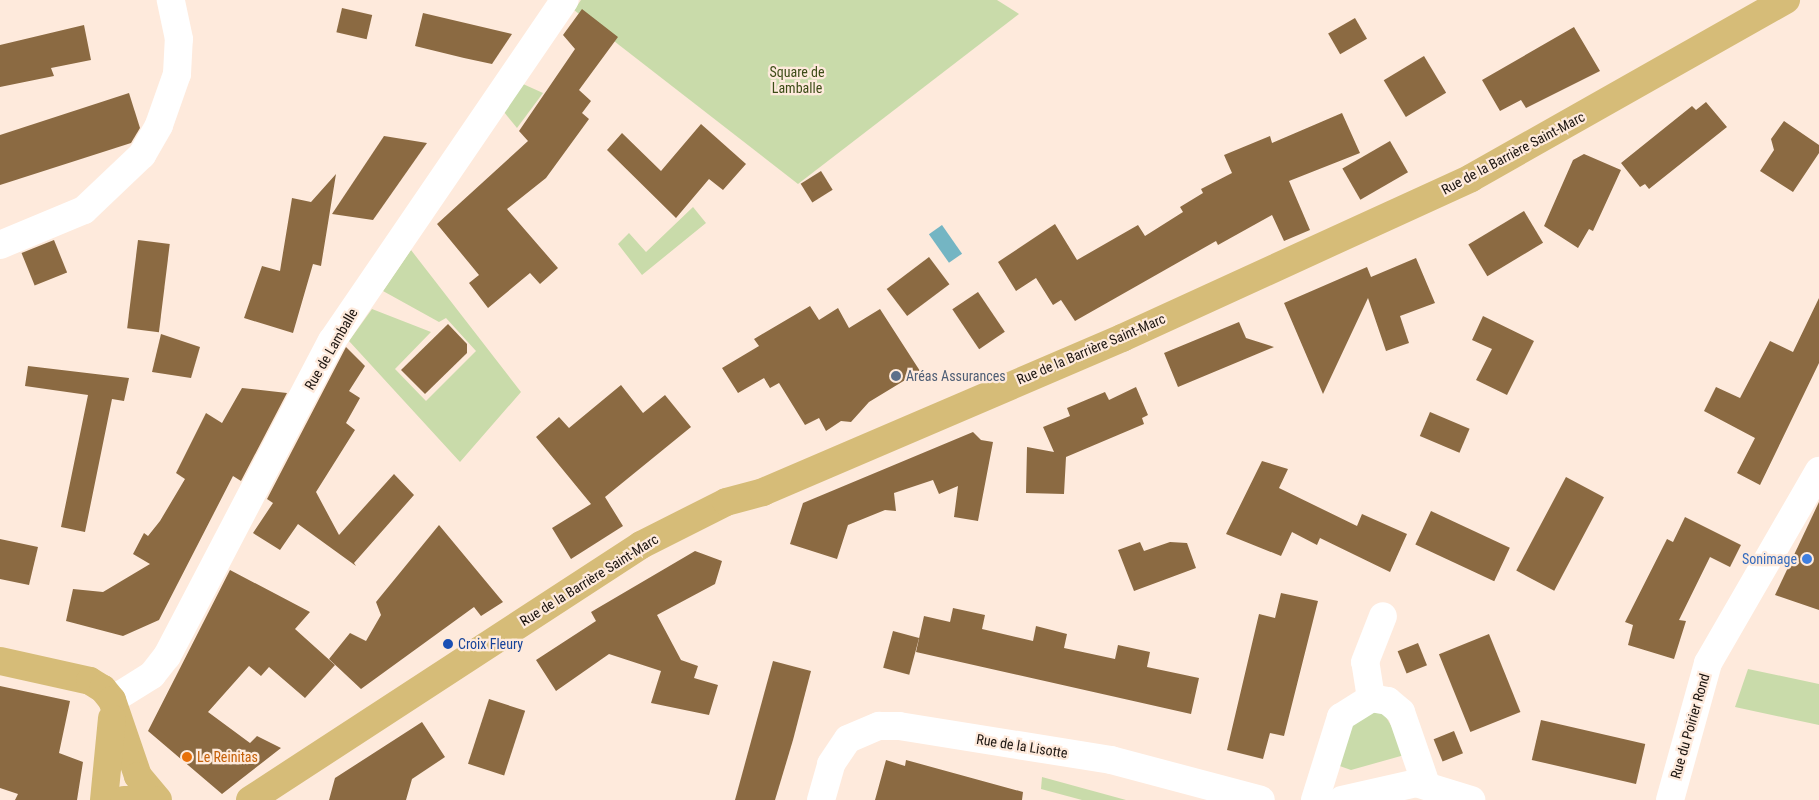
<!DOCTYPE html>
<html>
<head>
<meta charset="utf-8">
<style>
	body { margin:0 }
	#map { position:relative; width:1819px; height:800px; overflow:hidden; background:#feeadc; font-family:"Roboto Condensed",sans-serif }
	div>[style] { position:absolute }
	[style*='--x'] { left:calc(var(--x)*1px); top:calc(var(--y)*1px); width:calc(var(--w)*1px); rotate:calc(var(--a)*1deg) }
	.green>* { inset:0; background:#c9dbaa }
	.water>* { inset:0; background:#74b5c3; transform-origin:0 0 }
	.building>* { inset:0; background:#8b6a42; transform-origin:0 0 }
	.minor>* { height:28px; margin:-14px; padding:0 14px; transform-origin:14px; border-radius:14px; background:#fff }
	.major>* { height:28px; margin:-14px; padding:0 14px; transform-origin:14px; border-radius:14px; background:#d6bc78 }
	.dots>* { width:14px; height:14px; translate:-50% -50%; box-sizing:border-box; border:2px solid #feeadc; border-radius:50% }
	span { translate:-50% -50%; white-space:nowrap; text-align:center; line-height:1.15; -webkit-text-stroke:4.5px #feeadc; paint-order:stroke }
	.park-label { font-size:14px; color:#3d4c17 }
	.street-label { font-size:14px; color:#1c1510 }
	.service-label { font-size:14px; color:#4e5e75 }
	.left { translate:0 -50%; text-align:left }
	.shop-label { font-size:14px; color:#366cbe }
	.right { translate:-100% -50%; text-align:right }
	.transit-label { font-size:14px; color:#164399 }
	.food-label { font-size:14px; color:#c56008 }
</style>
</head>
<body>
<div id="map">
	<div class="green">
		<div style="clip-path:polygon(581px 0,997px 0,1019px 14px,798px 184px,574px 10px)"></div>
		<div style="clip-path:polygon(523px 84px,543px 93px,517px 128px,504px 112px)"></div>
		<div style="clip-path:polygon(693px 207px,706px 223px,642px 275px,618px 244px,629px 233px,646px 252px)"></div>
		<div style="clip-path:polygon(411px 250px,521px 392px,460px 462px,349px 341px,372px 309px,431px 332px,395px 369px,426px 401px,476px 351px,446px 318px,439px 322px,383px 291px)"></div>
		<div style="clip-path:polygon(1748px 669px,1819px 684px,1819px 725px,1735px 707px)"></div>
		<div style="clip-path:polygon(1369px 712px,1383px 712px,1408px 754px,1351px 770px,1334px 764px,1350px 725px)"></div>
		<div style="clip-path:polygon(1042px 777px,1126px 800px,1082px 800px,1041px 789px)"></div>
	</div>
	<div class="water">
		<div style="left:942px;top:225px;width:35px;height:16px;rotate:55deg"></div>
	</div>
	<div class="building">
		<div style="left:342px;top:8px;width:31px;height:25px;rotate:13deg"></div>
		<div style="clip-path:polygon(582px 9px,618px 37px,579px 90px,591px 101px,582px 113px,589px 119px,546px 178px,507px 209px,558px 268px,540px 284px,530px 273px,488px 308px,469px 283px,479px 275px,437px 224px,528px 141px,519px 131px,575px 49px,563px 35px)"></div>
		<div style="clip-path:polygon(423px 13px,512px 34px,492px 64px,464px 58px,415px 46px)"></div>
		<div style="left:1355px;top:18px;width:24px;height:31px;rotate:60deg"></div>
		<div style="clip-path:polygon(84px 25px,91px 60px,51px 68px,54px 76px,0 87px,0 45px)"></div>
		<div style="clip-path:polygon(1574px 27px,1600px 71px,1526px 108px,1521px 100px,1500px 111px,1482px 80px)"></div>
		<div style="left:1424px;top:56px;width:43px;height:47px;rotate:59deg"></div>
		<div style="clip-path:polygon(129px 93px,140px 128px,131px 143px,0 185px,0 135px)"></div>
		<div style="clip-path:polygon(1706px 102px,1727px 127px,1649px 189px,1645px 184px,1640px 187px,1621px 163px,1692px 106px,1696px 110px)"></div>
		<div style="clip-path:polygon(1342px 113px,1360px 153px,1289px 181px,1310px 230px,1284px 241px,1272px 215px,1218px 245px,1216px 241px,1075px 321px,1061px 300px,1053px 305px,1036px 278px,1016px 291px,998px 262px,1055px 224px,1077px 260px,1138px 225px,1145px 236px,1183px 212px,1180px 207px,1203px 193px,1201px 189px,1232px 173px,1224px 155px,1270px 136px,1272px 143px)"></div>
		<div style="clip-path:polygon(1784px 121px,1819px 145px,1819px 153px,1793px 192px,1760px 171px,1774px 150px,1771px 139px)"></div>
		<div style="clip-path:polygon(701px 124px,746px 164px,723px 190px,709px 179px,676px 218px,607px 150px,622px 133px,661px 171px)"></div>
		<div style="clip-path:polygon(384px 136px,427px 143px,373px 220px,332px 214px)"></div>
		<div style="left:1390px;top:141px;width:36px;height:55px;rotate:60deg"></div>
		<div style="clip-path:polygon(1584px 154px,1621px 170px,1593px 231px,1589px 229px,1578px 248px,1544px 226px,1573px 160px)"></div>
		<div style="left:821px;top:171px;width:22px;height:24px;rotate:58deg"></div>
		<div style="clip-path:polygon(336px 174px,321px 266px,313px 264px,293px 333px,244px 318px,262px 266px,280px 271px,292px 198px,311px 202px)"></div>
		<div style="left:1524px;top:211px;width:37px;height:65px;rotate:59deg"></div>
		<div style="left:54px;top:240px;width:35px;height:35px;rotate:68deg"></div>
		<div style="left:138px;top:240px;width:32px;height:89px;rotate:7deg"></div>
		<div style="left:929px;top:257px;width:34px;height:53px;rotate:53deg"></div>
		<div style="clip-path:polygon(1416px 258px,1435px 303px,1400px 316px,1409px 343px,1386px 351px,1368px 298px,1323px 394px,1284px 303px,1367px 267px,1371px 277px)"></div>
		<div style="left:978px;top:292px;width:48px;height:31px;rotate:56deg"></div>
		<div style="clip-path:polygon(1819px 298px,1819px 363px,1760px 485px,1737px 473px,1755px 438px,1704px 411px,1716px 387px,1740px 398px,1770px 341px,1793px 352px)"></div>
		<div style="clip-path:polygon(810px 306px,819px 320px,838px 308px,849px 328px,880px 309px,920px 371px,869px 402px,851px 422px,841px 421px,826px 431px,819px 418px,805px 425px,779px 383px,770px 388px,764px 378px,738px 393px,722px 368px,759px 346px,754px 339px)"></div>
		<div style="clip-path:polygon(1483px 316px,1534px 341px,1507px 395px,1476px 380px,1492px 349px,1472px 340px)"></div>
		<div style="clip-path:polygon(1239px 322px,1246px 338px,1274px 347px,1178px 387px,1164px 353px)"></div>
		<div style="clip-path:polygon(448px 324px,467px 344px,467px 353px,425px 394px,401px 370px)"></div>
		<div style="clip-path:polygon(161px 334px,200px 347px,191px 378px,152px 372px)"></div>
		<div style="clip-path:polygon(346px 347px,365px 366px,349px 391px,360px 398px,346px 423px,355px 430px,316px 492px,339px 535px,394px 474px,414px 495px,354px 563px,356px 566px,298px 524px,280px 550px,253px 533px,273px 503px,267px 499px)"></div>
		<div style="clip-path:polygon(28px 366px,129px 378px,124px 401px,112px 399px,85px 532px,61px 527px,88px 395px,25px 386px)"></div>
		<div style="clip-path:polygon(621px 385px,643px 413px,665px 395px,691px 427px,605px 497px,623px 526px,571px 559px,552px 528px,591px 504px,536px 437px,559px 417px,569px 428px)"></div>
		<div style="clip-path:polygon(1136px 387px,1148px 415px,1142px 418px,1144px 424px,1066px 457px,1064px 494px,1026px 493px,1027px 447px,1054px 452px,1043px 427px,1070px 416px,1067px 408px,1105px 392px,1109px 400px)"></div>
		<div style="clip-path:polygon(242px 388px,287px 393px,241px 481px,233px 476px,159px 620px,123px 636px,66px 621px,73px 589px,103px 592px,150px 564px,133px 554px,144px 533px,148px 536px,160px 521px,185px 479px,176px 473px,206px 413px,222px 423px)"></div>
		<div style="left:1430px;top:412px;width:43px;height:26px;rotate:23deg"></div>
		<div style="clip-path:polygon(973px 432px,981px 440px,993px 442px,978px 521px,954px 517px,958px 486px,939px 494px,933px 480px,894px 493px,896px 511px,885px 510px,848px 525px,837px 559px,790px 544px,803px 503px)"></div>
		<div style="clip-path:polygon(1262px 461px,1288px 469px,1279px 488px,1357px 526px,1362px 514px,1407px 534px,1390px 572px,1320px 538px,1317px 545px,1292px 532px,1281px 556px,1226px 534px)"></div>
		<div style="left:1566px;top:477px;width:43px;height:106px;rotate:28deg"></div>
		<div style="clip-path:polygon(1819px 502px,1819px 610px,1775px 595px)"></div>
		<div style="left:1431px;top:511px;width:87px;height:37px;rotate:25deg"></div>
		<div style="clip-path:polygon(1685px 517px,1741px 545px,1730px 567px,1710px 557px,1679px 620px,1686px 621px,1674px 659px,1628px 645px,1633px 625px,1625px 622px,1667px 539px,1673px 542px)"></div>
		<div style="clip-path:polygon(439px 525px,503px 602px,481px 616px,474px 607px,361px 689px,329px 659px,350px 633px,366px 641px,381px 615px,376px 602px)"></div>
		<div style="clip-path:polygon(0 539px,38px 547px,29px 585px,0 579px)"></div>
		<div style="clip-path:polygon(1140px 542px,1144px 551px,1170px 542px,1187px 543px,1196px 568px,1134px 591px,1118px 550px)"></div>
		<div style="clip-path:polygon(695px 551px,722px 561px,715px 584px,657px 615px,681px 660px,698px 666px,694px 678px,718px 685px,709px 715px,651px 703px,661px 671px,609px 654px,556px 691px,536px 660px,596px 621px,591px 612px)"></div>
		<div style="clip-path:polygon(230px 570px,310px 612px,295px 629px,335px 665px,305px 698px,269px 667px,261px 676px,249px 666px,208px 712px,250px 743px,257px 736px,281px 748px,222px 794px,148px 731px)"></div>
		<div style="clip-path:polygon(1281px 593px,1318px 601px,1284px 736px,1270px 733px,1263px 759px,1227px 750px,1259px 614px,1275px 618px)"></div>
		<div style="clip-path:polygon(953px 608px,985px 615px,982px 629px,1033px 641px,1036px 626px,1067px 634px,1064px 648px,1115px 659px,1118px 645px,1150px 652px,1147px 667px,1199px 678px,1191px 714px,916px 652px,924px 616px,950px 622px)"></div>
		<div style="left:893px;top:631px;width:27px;height:38px;rotate:15deg"></div>
		<div style="left:1489px;top:634px;width:84px;height:54px;rotate:68deg"></div>
		<div style="left:1418px;top:643px;width:24px;height:22px;rotate:68deg"></div>
		<div style="clip-path:polygon(773px 661px,811px 671px,793px 740px,775px 800px,735px 800px)"></div>
		<div style="clip-path:polygon(0 686px,70px 701px,59px 753px,83px 762px,77px 800px,15px 800px,18px 794px,0 788px)"></div>
		<div style="left:489px;top:699px;width:38px;height:68px;rotate:18deg"></div>
		<div style="left:1541px;top:720px;width:107px;height:41px;rotate:13deg"></div>
		<div style="clip-path:polygon(422px 722px,445px 757px,412px 779px,406px 800px,329px 800px,335px 778px)"></div>
		<div style="left:1454px;top:731px;width:24px;height:22px;rotate:68deg"></div>
		<div style="clip-path:polygon(886px 760px,905px 766px,906px 760px,1023px 792px,1022px 800px,875px 800px)"></div>
	</div>
	<div class="minor">
		<div style="--x:0;--y:245;--w:91;--a:-22.6"></div>
		<div style="--x:84;--y:210;--w:80;--a:-43.5"></div>
		<div style="--x:142;--y:155;--w:34;--a:-60"></div>
		<div style="--x:159;--y:125;--w:54;--a:-70.6"></div>
		<div style="--x:177;--y:74;--w:35;--a:-87"></div>
		<div style="--x:179;--y:39;--w:40;--a:-102"></div>
		<div style="--x:1371;--y:698;--w:36;--a:-99"></div>
		<div style="--x:1365;--y:662;--w:49;--a:-68.6"></div>
		<div style="--x:112;--y:700;--w:47;--a:-32"></div>
		<div style="--x:152;--y:675;--w:24;--a:-52"></div>
		<div style="--x:167;--y:656;--w:356;--a:-62.4"></div>
		<div style="--x:332;--y:341;--w:413;--a:-55.7"></div>
		<div style="--x:821;--y:800;--w:37;--a:-74"></div>
		<div style="--x:831;--y:764;--w:30;--a:-56"></div>
		<div style="--x:848;--y:739;--w:34;--a:-23"></div>
		<div style="--x:879;--y:726;--w:20;--a:0"></div>
		<div style="--x:899;--y:726;--w:215;--a:9.1"></div>
		<div style="--x:1111;--y:760;--w:155;--a:14.9"></div>
		<div style="--x:1315;--y:800;--w:87;--a:-72.6"></div>
		<div style="--x:1341;--y:717;--w:36;--a:-32"></div>
		<div style="--x:1371;--y:698;--w:17;--a:10"></div>
		<div style="--x:1388;--y:701;--w:17;--a:40"></div>
		<div style="--x:1401;--y:712;--w:76;--a:70.9"></div>
		<div style="--x:1342;--y:800;--w:76;--a:-12.9"></div>
		<div style="--x:1416;--y:783;--w:58;--a:17.2"></div>
		<div style="--x:1670;--y:800;--w:142;--a:-74.5"></div>
		<div style="--x:1708;--y:663;--w:222;--a:-60"></div>
	</div>
	<div class="major">
		<div style="--x:0;--y:661;--w:92;--a:12.5"></div>
		<div style="--x:90;--y:681;--w:15;--a:32"></div>
		<div style="--x:103;--y:689;--w:14;--a:51"></div>
		<div style="--x:112;--y:700;--w:80;--a:71.1"></div>
		<div style="--x:138;--y:776;--w:31;--a:50"></div>
		<div style="--x:104;--y:800;--w:82;--a:-84.4"></div>
		<div style="--x:124;--y:800;--w:31;--a:0"></div>
		<div style="--x:250;--y:800;--w:467;--a:-33.1"></div>
		<div style="--x:641;--y:545;--w:95;--a:-26.8"></div>
		<div style="--x:726;--y:502;--w:38;--a:-15"></div>
		<div style="--x:763;--y:492;--w:391;--a:-23.2"></div>
		<div style="--x:1122;--y:338;--w:384;--a:-24.6"></div>
		<div style="--x:1471;--y:178;--w:362;--a:-29.5"></div>
	</div>
	<div class="dots">
		<div style="left:896px;top:376px;background:#5c6f8a"></div>
		<div style="left:1807px;top:559px;background:#3f7fe0"></div>
		<div style="left:448px;top:644px;background:#1a4fb4"></div>
		<div style="left:187px;top:757px;background:#e8710a"></div>
	</div>
	<div class="park-label">
		<span style="left:797px;top:80px">Square de<br>Lamballe</span>
	</div>
	<div class="street-label">
		<span style="left:1513px;top:153px;rotate:-28deg">Rue de la Barrière Saint-Marc</span>
		<span style="left:331px;top:349px;rotate:-60deg">Rue de Lamballe</span>
		<span style="left:1091px;top:349px;rotate:-23deg">Rue de la Barrière Saint-Marc</span>
		<span style="left:589px;top:580px;rotate:-32deg">Rue de la Barrière Saint-Marc</span>
		<span style="left:1690px;top:726px;rotate:-74deg">Rue du Poirier Rond</span>
		<span style="left:1022px;top:746px;rotate:9deg">Rue de la Lisotte</span>
	</div>
	<div class="service-label">
		<span class="left" style="left:906px;top:376px">Aréas Assurances</span>
	</div>
	<div class="shop-label">
		<span class="right" style="left:1797px;top:559px">Sonimage</span>
	</div>
	<div class="transit-label">
		<span class="left" style="left:458px;top:644px">Croix Fleury</span>
	</div>
	<div class="food-label">
		<span class="left" style="left:197px;top:757px">Le Reinitas</span>
	</div>
</div>
</body>
</html>
